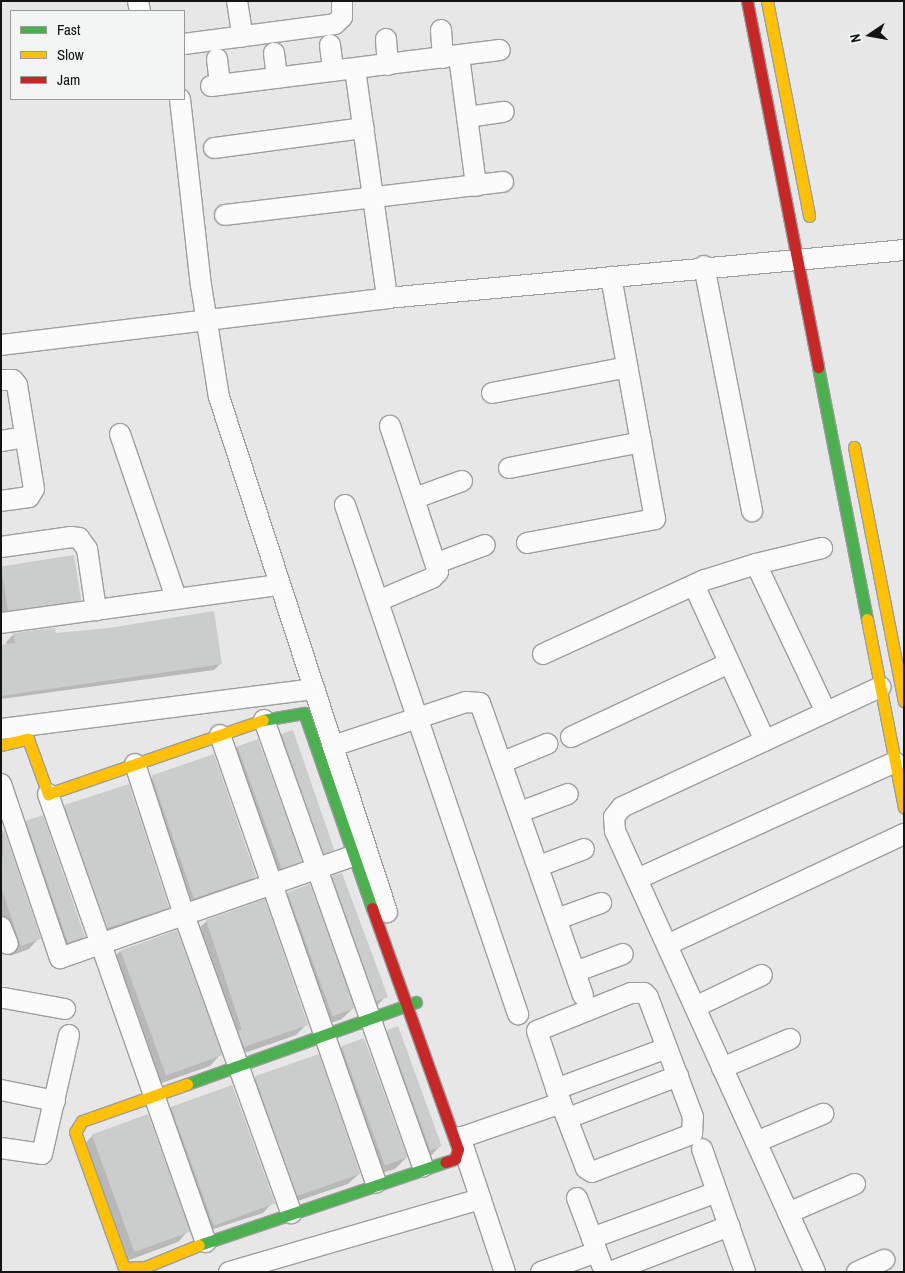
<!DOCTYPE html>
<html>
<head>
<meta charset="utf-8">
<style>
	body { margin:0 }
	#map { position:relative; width:905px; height:1273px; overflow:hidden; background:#e6e7e6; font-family:"Archivo Narrow",sans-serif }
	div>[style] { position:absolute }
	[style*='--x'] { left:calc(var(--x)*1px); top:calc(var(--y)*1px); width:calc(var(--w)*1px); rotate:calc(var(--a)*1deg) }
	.shadow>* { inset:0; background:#0003; transform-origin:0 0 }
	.building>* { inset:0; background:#cbcdcc; transform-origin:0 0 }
	.roads { filter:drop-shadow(1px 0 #9e9e9e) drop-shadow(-1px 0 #9e9e9e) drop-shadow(0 1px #9e9e9e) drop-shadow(0 -1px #9e9e9e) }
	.street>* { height:20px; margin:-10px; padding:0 10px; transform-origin:10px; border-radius:10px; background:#fbfbfb }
	.fast>* { height:11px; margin:-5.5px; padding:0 5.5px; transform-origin:5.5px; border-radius:5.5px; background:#4caf50 }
	.slow>* { height:11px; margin:-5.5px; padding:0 5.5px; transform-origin:5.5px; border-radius:5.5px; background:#ffc107 }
	.jam>* { height:11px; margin:-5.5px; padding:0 5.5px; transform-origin:5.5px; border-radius:5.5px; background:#c62828 }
	span { translate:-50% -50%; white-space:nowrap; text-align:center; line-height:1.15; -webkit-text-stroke:4px #f2f5f3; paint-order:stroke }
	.frame { position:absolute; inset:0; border:2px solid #131413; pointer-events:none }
	.legend { position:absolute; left:10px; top:10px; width:175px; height:90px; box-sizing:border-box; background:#f2f5f3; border:1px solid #999b99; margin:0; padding:6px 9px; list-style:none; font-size:15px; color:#131413 }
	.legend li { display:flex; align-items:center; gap:10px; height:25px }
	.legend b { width:25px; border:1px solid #999b99 }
	.north { position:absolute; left:845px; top:10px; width:50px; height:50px; -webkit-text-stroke:4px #f2f5f3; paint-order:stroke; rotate:258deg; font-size:14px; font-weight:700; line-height:20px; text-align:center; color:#131413 }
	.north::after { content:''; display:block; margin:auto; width:18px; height:22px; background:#131413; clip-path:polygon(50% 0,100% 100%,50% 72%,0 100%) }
</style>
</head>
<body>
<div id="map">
	<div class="shadow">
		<div style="clip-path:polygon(1px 568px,79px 600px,69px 610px,1px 620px)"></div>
		<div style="clip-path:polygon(54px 629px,54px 635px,221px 663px,214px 670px,1px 699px,1px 646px,7px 646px,6px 642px,13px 635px)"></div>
		<div style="left:282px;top:734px;width:127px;height:15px;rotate:66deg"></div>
		<div style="clip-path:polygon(257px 740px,300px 861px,290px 872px,269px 879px,226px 758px,237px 747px)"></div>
		<div style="clip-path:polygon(152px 778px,255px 877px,245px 887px,181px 910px,142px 789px)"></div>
		<div style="clip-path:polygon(66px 807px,168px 907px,157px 918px,97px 939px,55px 818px)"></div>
		<div style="clip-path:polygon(27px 822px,84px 936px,74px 947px,57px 953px,16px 833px)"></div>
		<div style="clip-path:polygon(1px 826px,39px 938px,29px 949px,10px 956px,1px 930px)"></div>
		<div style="clip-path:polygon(333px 877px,386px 996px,376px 1007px,322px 888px)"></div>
		<div style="clip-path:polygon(288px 893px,353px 1008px,342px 1019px,320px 1027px,277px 903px)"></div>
		<div style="clip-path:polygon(207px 921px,307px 1024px,296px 1035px,233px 1057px,196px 931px)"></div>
		<div style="clip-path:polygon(120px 951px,220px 1055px,210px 1066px,153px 1086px,110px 962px)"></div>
		<div style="clip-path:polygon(388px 1031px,439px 1147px,429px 1158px,377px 1042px)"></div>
		<div style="clip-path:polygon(342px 1047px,406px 1158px,395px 1169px,372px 1176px,331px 1058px)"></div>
		<div style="clip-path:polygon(255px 1078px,359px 1174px,348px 1184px,286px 1205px,245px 1088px)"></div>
		<div style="clip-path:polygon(232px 1086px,273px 1202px,263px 1213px,201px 1233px,161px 1118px,171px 1107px)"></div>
		<div style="clip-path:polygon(148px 1116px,188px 1231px,178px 1242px,124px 1262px,82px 1147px,92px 1136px)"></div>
	</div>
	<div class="building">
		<div style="left:74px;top:555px;width:46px;height:74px;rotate:81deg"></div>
		<div style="clip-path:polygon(214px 611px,222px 664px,1px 696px,1px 645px,15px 643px,13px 633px,55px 628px,56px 633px,109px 628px)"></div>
		<div style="left:293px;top:730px;width:127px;height:12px;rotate:71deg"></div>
		<div style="left:258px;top:739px;width:130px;height:22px;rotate:70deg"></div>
		<div style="left:214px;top:754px;width:130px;height:66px;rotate:71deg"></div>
		<div style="left:129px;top:784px;width:130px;height:68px;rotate:72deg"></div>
		<div style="left:43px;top:815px;width:129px;height:18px;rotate:71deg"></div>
		<div style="clip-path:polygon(4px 829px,41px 939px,21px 946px,1px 887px)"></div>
		<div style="clip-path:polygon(342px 873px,388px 997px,376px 1001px,332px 876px)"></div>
		<div style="left:310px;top:884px;width:132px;height:24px;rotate:70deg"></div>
		<div style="clip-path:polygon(265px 899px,308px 1025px,244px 1047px,238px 1031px,242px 1030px,206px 920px)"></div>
		<div style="left:177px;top:930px;width:133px;height:60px;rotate:70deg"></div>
		<div style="left:398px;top:1026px;width:128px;height:12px;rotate:70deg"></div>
		<div style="left:364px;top:1038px;width:127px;height:24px;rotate:70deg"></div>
		<div style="left:319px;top:1054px;width:127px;height:68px;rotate:71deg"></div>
		<div style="left:232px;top:1085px;width:126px;height:65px;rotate:70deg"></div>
		<div style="left:148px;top:1114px;width:125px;height:60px;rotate:70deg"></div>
	</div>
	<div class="roads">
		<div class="street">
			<div style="--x:138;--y:1;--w:10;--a:79"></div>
			<div style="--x:237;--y:1;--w:36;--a:81"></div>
			<div style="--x:441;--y:30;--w:28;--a:86"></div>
			<div style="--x:386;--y:39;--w:26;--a:86"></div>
			<div style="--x:184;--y:44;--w:152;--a:-7.5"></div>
			<div style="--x:335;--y:24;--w:10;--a:-45"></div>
			<div style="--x:342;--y:17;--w:16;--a:-90"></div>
			<div style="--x:330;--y:45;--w:26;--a:83"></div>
			<div style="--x:274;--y:53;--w:25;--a:83"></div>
			<div style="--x:459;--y:56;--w:131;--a:82.5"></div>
			<div style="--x:217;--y:59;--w:26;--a:83"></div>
			<div style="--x:355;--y:69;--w:231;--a:82"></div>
			<div style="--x:211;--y:86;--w:291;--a:-7.1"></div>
			<div style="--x:180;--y:99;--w:187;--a:83.6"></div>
			<div style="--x:201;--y:285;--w:113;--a:80.9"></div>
			<div style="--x:219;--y:397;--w:542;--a:71.93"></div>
			<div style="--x:467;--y:117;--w:37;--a:-8"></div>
			<div style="--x:214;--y:148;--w:151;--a:-7.6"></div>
			<div style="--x:225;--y:215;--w:280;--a:-6.8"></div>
			<div style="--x:704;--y:266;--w:250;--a:78.9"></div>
			<div style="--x:1;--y:345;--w:389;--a:-6.9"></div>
			<div style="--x:387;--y:298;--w:519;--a:-5.3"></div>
			<div style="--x:1;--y:380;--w:12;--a:0"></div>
			<div style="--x:13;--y:380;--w:6;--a:51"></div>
			<div style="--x:17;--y:385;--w:105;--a:80.7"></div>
			<div style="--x:34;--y:489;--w:9;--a:122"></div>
			<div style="--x:29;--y:497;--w:28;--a:172"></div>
			<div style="--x:492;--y:393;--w:138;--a:-10.8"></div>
			<div style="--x:120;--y:434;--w:173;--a:71.1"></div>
			<div style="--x:1;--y:441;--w:24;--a:-9"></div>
			<div style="--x:509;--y:468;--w:135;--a:-11.1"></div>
			<div style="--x:415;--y:498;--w:50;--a:-19.9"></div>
			<div style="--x:345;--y:505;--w:538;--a:71.23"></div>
			<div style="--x:527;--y:543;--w:130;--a:-10.6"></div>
			<div style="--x:655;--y:519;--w:246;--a:-100.3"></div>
			<div style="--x:1;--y:547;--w:71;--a:-8.1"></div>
			<div style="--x:71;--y:537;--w:8;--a:7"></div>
			<div style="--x:79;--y:538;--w:14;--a:54"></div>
			<div style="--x:87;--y:549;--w:62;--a:81.6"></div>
			<div style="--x:437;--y:563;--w:51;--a:-20.6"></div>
			<div style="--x:756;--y:564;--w:164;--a:64.7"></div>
			<div style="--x:694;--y:585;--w:171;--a:65.5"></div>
			<div style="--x:378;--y:601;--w:59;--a:-23.1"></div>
			<div style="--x:432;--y:578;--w:8;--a:-45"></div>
			<div style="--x:438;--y:572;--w:154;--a:-108.2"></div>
			<div style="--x:1;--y:623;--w:280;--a:-7.8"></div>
			<div style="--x:543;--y:654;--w:178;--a:-24.6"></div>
			<div style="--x:705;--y:580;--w:53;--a:-17.4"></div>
			<div style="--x:756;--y:564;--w:68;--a:-13.6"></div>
			<div style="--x:264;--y:720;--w:474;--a:70.4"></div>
			<div style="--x:1;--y:729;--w:316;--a:-7.3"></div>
			<div style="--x:220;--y:735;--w:474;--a:70.8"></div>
			<div style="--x:571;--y:737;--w:174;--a:-25.1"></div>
			<div style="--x:333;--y:746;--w:140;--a:-18.3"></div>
			<div style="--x:466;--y:702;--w:14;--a:4"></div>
			<div style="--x:480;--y:703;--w:310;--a:70.6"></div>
			<div style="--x:503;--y:762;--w:48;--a:-22.2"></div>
			<div style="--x:135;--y:764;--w:159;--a:72"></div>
			<div style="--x:184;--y:915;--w:317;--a:70.2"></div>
			<div style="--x:1;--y:784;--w:184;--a:71.3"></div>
			<div style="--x:60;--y:958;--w:323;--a:-19.2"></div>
			<div style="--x:48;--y:794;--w:475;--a:70.6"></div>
			<div style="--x:520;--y:812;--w:51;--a:-20.6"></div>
			<div style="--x:539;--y:866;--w:48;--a:-20.7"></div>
			<div style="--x:637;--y:879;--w:283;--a:-24.4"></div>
			<div style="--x:557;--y:919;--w:47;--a:-20"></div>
			<div style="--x:1;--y:927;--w:18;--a:68"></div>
			<div style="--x:667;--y:945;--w:262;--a:-25.1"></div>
			<div style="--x:575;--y:972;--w:51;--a:-20.6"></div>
			<div style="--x:4;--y:998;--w:62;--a:10.2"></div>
			<div style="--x:695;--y:1007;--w:74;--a:-25.5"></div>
			<div style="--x:722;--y:1068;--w:74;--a:-23.1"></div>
			<div style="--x:556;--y:1089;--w:118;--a:-20.3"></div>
			<div style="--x:1;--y:1090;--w:55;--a:11.5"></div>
			<div style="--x:568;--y:1118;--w:118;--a:-20.9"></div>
			<div style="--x:460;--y:1137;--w:142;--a:71.6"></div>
			<div style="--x:460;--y:1138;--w:107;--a:-19.1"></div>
			<div style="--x:561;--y:1103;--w:70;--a:69"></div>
			<div style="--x:586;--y:1168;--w:7;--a:34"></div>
			<div style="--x:592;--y:1172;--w:107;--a:-20.8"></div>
			<div style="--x:692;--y:1134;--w:17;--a:-87"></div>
			<div style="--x:693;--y:1117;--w:128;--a:-110.6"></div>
			<div style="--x:648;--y:997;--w:6;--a:-135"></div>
			<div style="--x:644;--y:993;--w:13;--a:180"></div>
			<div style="--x:631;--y:993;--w:101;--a:158"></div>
			<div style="--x:537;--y:1031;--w:76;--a:71.6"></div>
			<div style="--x:756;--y:1142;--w:73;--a:-22.7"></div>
			<div style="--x:1;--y:1148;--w:41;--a:8.3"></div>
			<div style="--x:42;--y:1154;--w:122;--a:-77.2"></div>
			<div style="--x:702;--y:1149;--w:130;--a:70.7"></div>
			<div style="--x:577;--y:1198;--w:43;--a:69.4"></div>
			<div style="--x:788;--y:1213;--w:73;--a:-23.4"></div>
			<div style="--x:597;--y:1252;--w:15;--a:-110"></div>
			<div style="--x:592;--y:1238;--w:133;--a:-20.2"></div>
			<div style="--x:229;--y:1272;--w:262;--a:-16.2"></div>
			<div style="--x:541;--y:1272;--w:59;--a:-19.7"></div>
			<div style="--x:597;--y:1252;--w:14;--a:69"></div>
			<div style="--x:610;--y:1272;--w:128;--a:-21.1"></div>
			<div style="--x:815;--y:1272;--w:484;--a:-114.4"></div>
			<div style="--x:615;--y:831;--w:14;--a:-94"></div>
			<div style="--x:614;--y:817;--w:13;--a:-51"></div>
			<div style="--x:622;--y:807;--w:285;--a:-24.9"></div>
			<div style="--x:857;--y:1272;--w:30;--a:-24"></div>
		</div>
		<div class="fast">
			<div style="--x:818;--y:367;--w:257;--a:79"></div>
			<div style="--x:263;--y:720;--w:42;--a:-9.7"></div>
			<div style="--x:304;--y:713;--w:207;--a:70.8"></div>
			<div style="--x:187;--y:1084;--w:243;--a:-19.7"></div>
			<div style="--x:199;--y:1245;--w:260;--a:-18.6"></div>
		</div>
		<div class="slow">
			<div style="--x:767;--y:1;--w:219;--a:78.9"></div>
			<div style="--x:854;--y:447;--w:259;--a:78.9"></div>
			<div style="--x:867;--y:619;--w:192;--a:78.9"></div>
			<div style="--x:1;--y:745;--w:28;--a:-13"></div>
			<div style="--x:28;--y:739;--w:59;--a:70"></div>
			<div style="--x:48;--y:794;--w:227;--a:-19"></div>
			<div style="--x:187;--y:1084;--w:111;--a:160.6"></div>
			<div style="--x:82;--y:1121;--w:13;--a:122"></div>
			<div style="--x:75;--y:1132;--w:145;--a:70.2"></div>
			<div style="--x:124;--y:1268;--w:21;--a:-3"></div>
			<div style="--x:145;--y:1267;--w:58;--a:-22.2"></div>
		</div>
		<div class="jam">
			<div style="--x:747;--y:1;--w:373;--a:79"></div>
			<div style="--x:372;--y:908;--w:256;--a:70.4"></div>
			<div style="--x:458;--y:1149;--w:10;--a:107"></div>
			<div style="--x:455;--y:1159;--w:10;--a:163"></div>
		</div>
	</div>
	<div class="frame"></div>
	<ul class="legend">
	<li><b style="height:6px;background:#4caf50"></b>Fast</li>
	<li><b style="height:6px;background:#ffc107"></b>Slow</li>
	<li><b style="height:6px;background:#c62828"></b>Jam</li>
	</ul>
	<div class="north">N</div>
</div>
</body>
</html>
